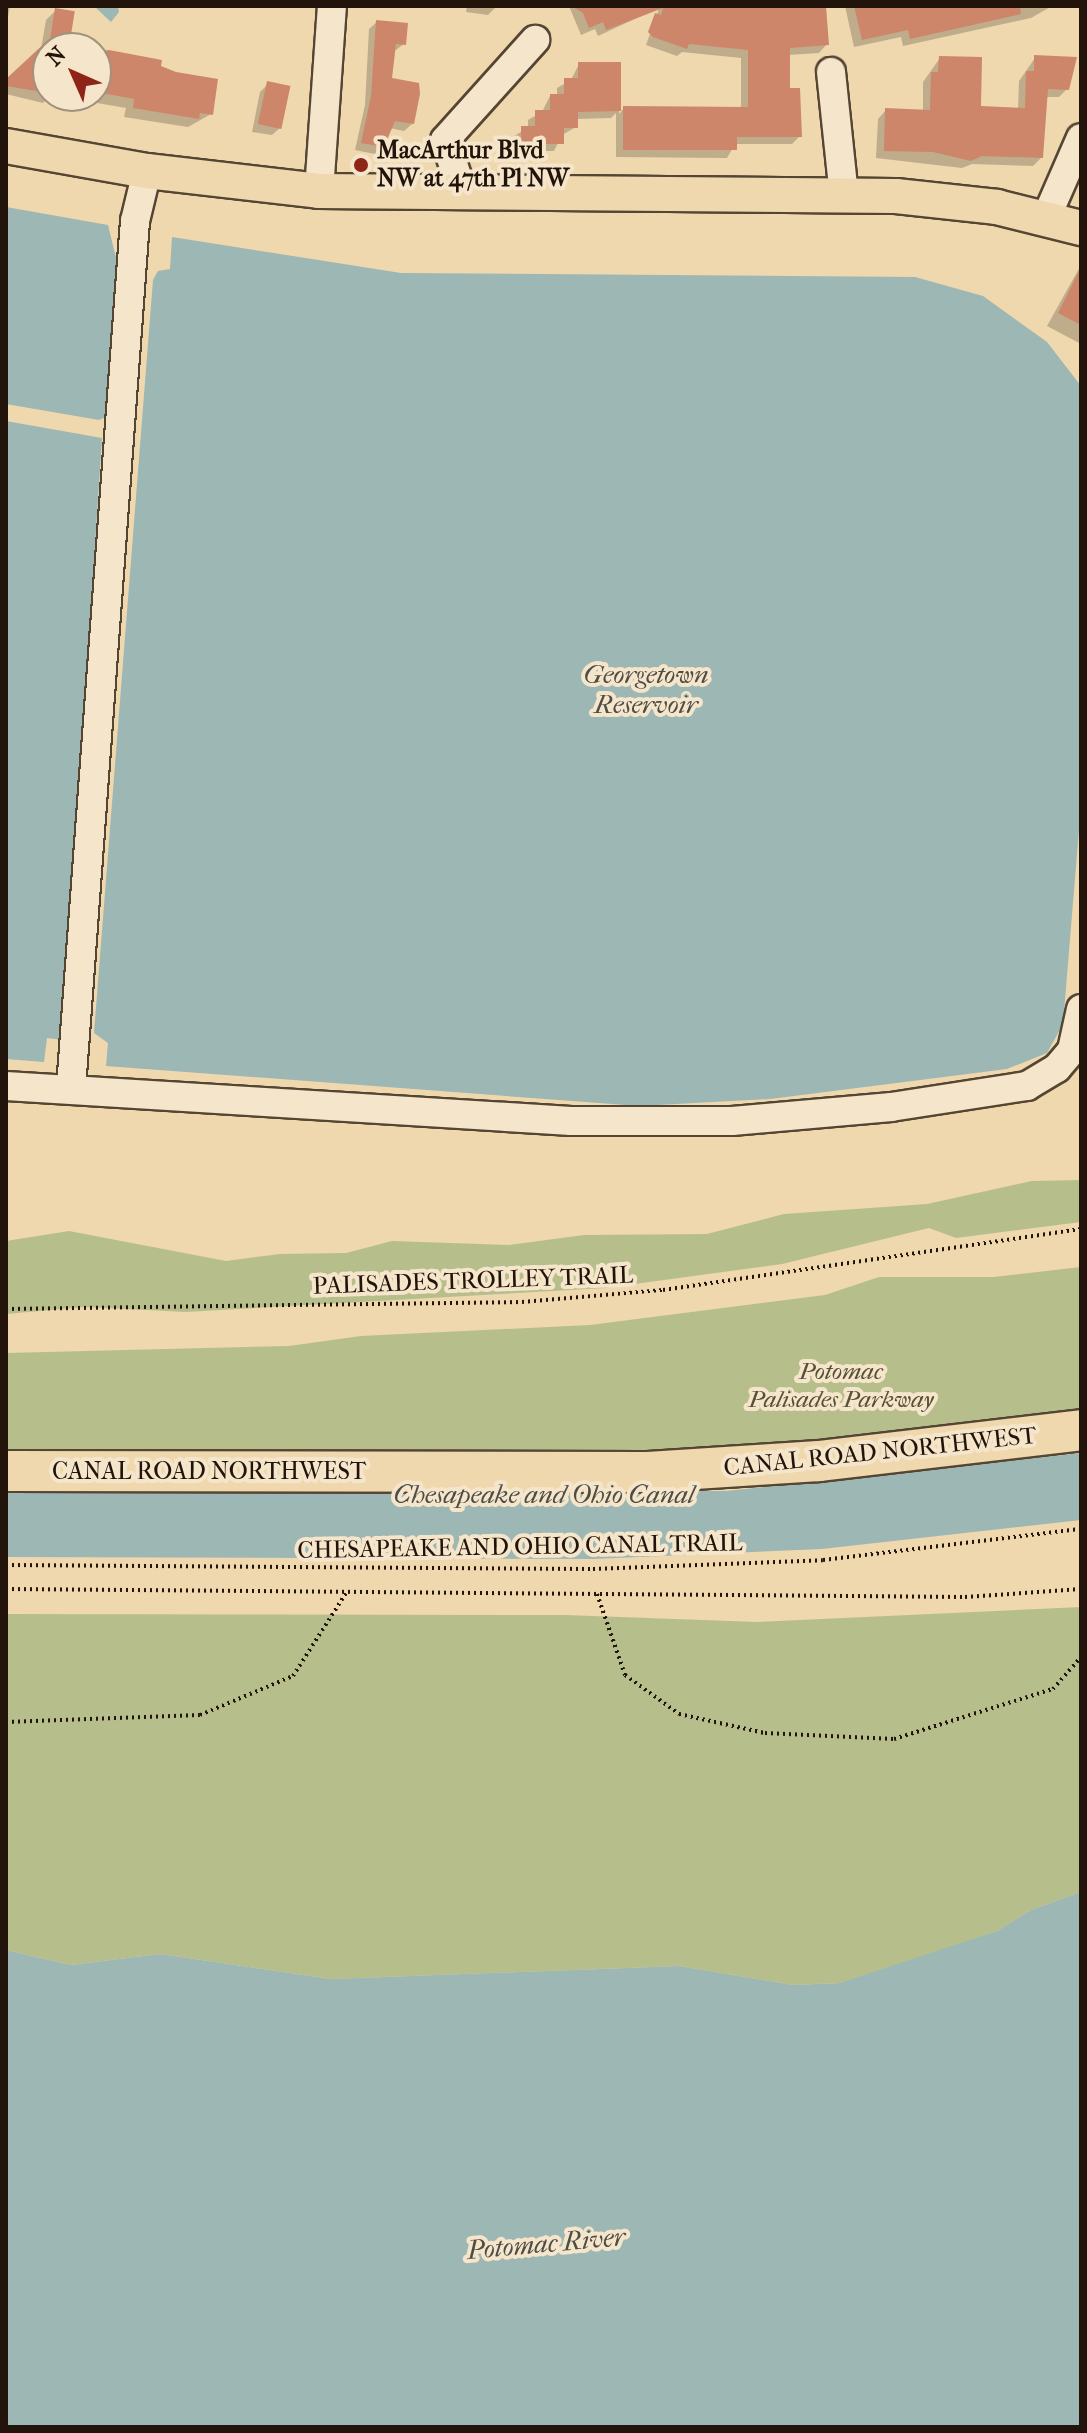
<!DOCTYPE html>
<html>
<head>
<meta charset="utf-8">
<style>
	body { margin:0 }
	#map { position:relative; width:1087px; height:2433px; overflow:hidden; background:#efd7ae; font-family:"IM FELL French Canon",serif }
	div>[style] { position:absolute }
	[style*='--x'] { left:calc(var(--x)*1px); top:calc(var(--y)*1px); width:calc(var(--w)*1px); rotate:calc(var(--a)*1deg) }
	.green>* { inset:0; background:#b6bf8c }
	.water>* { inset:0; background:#9db7b4 }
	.shadow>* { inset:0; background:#0003 }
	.building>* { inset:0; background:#cd8669; transform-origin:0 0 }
	.path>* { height:4px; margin-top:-2px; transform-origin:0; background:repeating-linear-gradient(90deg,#22140a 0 2px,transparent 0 6px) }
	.roads { filter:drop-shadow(2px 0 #554533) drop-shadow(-2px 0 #554533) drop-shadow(0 2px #554533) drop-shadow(0 -2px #554533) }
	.minor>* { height:28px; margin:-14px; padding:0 14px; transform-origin:14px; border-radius:14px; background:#f5e5ca }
	.major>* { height:34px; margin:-17px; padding:0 17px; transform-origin:17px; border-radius:17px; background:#efd7ae }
	.highway>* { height:40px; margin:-20px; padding:0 20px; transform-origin:20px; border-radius:20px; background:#efd7ae }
	.dots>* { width:22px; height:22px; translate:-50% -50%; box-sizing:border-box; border:4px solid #f5e5ca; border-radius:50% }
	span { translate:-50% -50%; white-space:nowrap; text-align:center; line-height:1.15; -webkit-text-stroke:8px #f5e5ca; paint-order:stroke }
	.poi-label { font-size:24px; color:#22140a; font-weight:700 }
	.left { translate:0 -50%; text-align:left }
	.street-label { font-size:24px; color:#22140a }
	.park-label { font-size:24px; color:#565038; font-style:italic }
	.water-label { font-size:26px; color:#4d4d46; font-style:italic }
	.frame { position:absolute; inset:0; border:8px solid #22140a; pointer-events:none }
	.north { position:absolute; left:32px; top:32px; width:80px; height:80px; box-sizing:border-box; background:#f5e5ca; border:2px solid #a1917d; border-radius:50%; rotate:315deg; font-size:22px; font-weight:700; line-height:32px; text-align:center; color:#22140a }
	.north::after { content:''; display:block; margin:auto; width:28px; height:36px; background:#8f2418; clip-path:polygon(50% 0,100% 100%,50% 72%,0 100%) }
</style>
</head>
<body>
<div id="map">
	<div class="green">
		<div style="clip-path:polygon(1081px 1180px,1081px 1222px,956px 1238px,929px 1228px,782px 1264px,605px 1288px,186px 1312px,84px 1307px,6px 1314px,6px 1241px,69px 1231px,226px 1261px,280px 1254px,346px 1253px,392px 1241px,509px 1245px,584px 1235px,707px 1234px,784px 1214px,927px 1204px,1032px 1181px)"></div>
		<div style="clip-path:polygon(1081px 1267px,1081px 1413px,985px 1428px,687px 1455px,6px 1457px,6px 1353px,289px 1346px,361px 1336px,590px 1325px,825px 1295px,879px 1277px,994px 1277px)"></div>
		<div style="clip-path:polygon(1081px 1607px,1081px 1892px,1031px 1910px,997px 1931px,896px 1967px,840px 1983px,793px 1985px,679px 1966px,331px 1979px,160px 1954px,71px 1965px,6px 1950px,6px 1614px,565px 1615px,757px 1622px)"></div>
	</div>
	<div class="water">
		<div style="clip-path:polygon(94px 6px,118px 6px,119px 12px,111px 22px)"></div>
		<div style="clip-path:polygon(6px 207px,108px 225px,118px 266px,106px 417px,99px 420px,6px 404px)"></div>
		<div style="clip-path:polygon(172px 237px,401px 273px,915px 277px,983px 296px,1047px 342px,1081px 386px,1081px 806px,1063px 1024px,1047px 1053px,1007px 1069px,770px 1099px,639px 1106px,106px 1066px,108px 1043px,94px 1033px,153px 280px,158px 271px,170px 269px)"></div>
		<div style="clip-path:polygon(6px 421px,102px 438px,63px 1040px,47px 1038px,44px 1062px,6px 1059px)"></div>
		<div style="clip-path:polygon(1081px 1453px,1081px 1520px,822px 1549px,593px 1559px,6px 1557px,6px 1493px,726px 1491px)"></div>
		<div style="clip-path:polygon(1081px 1892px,1081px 2427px,6px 2427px,6px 1950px,71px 1965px,160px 1954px,331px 1979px,679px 1966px,793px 1985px,840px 1983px,997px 1931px,1031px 1910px)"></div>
	</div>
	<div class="shadow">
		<div style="clip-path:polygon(6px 6px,10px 6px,6px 27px)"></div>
		<div style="clip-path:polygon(467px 6px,497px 6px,488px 15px,466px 12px)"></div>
		<div style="clip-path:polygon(569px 6px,652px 6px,654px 10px,598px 36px,595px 29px,581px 35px)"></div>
		<div style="clip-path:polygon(660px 6px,824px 6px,827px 44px,819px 53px,788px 55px,788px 90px,800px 136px,792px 144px,735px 144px,727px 158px,616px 157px,616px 113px,611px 118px,576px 119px,576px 127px,562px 135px,554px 151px,514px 151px,514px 136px,528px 128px,528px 120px,542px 112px,550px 96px,557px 96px,557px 88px,571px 80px,579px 64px,619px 64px,619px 114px,624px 108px,741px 109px,741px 58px,682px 52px,677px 56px,646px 45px)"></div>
		<div style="clip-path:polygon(845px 6px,1052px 6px,1031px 18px,903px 46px,901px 37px,854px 47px)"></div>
		<div style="clip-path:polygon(56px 10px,68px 45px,76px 48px,48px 48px,50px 96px,43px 103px,6px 94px,6px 82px,41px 49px,46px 20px)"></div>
		<div style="clip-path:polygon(377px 22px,404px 44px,393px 52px,389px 80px,412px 124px,404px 131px,390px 128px,375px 154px,355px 150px,365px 105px,369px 29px)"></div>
		<div style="clip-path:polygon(96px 54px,158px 67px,211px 114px,188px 127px,124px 117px,126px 108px,57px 96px,96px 96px)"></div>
		<div style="clip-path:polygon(940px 58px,979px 108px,1018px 110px,1019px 81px,1035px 58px,1067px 89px,1059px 97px,1045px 97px,1041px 158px,1033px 166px,972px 164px,962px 168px,876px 158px,878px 119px,886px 110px,923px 112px,923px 82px)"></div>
		<div style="clip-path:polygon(268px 84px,281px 127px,272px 135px,252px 132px,260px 92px)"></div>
		<div style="clip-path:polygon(1081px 265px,1081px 344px,1047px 326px)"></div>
	</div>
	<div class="building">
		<div style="clip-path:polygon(572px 6px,826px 6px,829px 45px,790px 48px,790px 88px,800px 88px,802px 137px,737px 137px,737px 150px,623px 150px,623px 106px,748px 107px,748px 50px,689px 44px,687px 49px,653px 37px,648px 32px,655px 13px,661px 15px,663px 8px,606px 30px,603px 22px,589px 28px,583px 13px)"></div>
		<div style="clip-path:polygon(854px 6px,1020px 6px,1021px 14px,910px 39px,908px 30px,862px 40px)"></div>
		<div style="left:55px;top:8px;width:20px;height:41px;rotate:9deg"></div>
		<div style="clip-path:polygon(376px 20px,408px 23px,406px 45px,396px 44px,392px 78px,419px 83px,420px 94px,414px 124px,395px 121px,384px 147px,361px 143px,371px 96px)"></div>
		<div style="clip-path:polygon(48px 40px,48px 93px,6px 86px,6px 79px)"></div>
		<div style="clip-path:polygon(109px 50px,162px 60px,161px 66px,176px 72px,218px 79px,213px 115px,200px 113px,199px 119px,133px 108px,134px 99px,96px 92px,96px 52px)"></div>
		<div style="clip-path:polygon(1034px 55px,1077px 57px,1069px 90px,1048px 89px,1043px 158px,982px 156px,971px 161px,933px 152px,884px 151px,885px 108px,930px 110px,931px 72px,938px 72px,939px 56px,982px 57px,981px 106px,1025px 108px,1026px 71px,1034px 71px)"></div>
		<div style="clip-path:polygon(578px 62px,621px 62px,621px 111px,578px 112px,578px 128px,564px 128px,564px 144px,521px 144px,521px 126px,535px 126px,535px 110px,550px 110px,550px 94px,564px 94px,564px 78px,578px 78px)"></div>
		<div style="left:267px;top:81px;width:24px;height:44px;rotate:12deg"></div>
		<div style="clip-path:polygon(1081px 267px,1081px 325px,1058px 313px)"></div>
	</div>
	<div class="path">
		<div style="--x:6;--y:1309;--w:516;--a:-0.78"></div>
		<div style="--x:522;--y:1302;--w:142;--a:-4.9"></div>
		<div style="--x:663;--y:1290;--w:422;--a:-8.3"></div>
		<div style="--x:6;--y:1565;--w:587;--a:0.39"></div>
		<div style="--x:593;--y:1569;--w:230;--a:-2.2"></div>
		<div style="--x:823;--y:1560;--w:260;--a:-6.9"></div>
		<div style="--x:6;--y:1589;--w:959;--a:0.48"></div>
		<div style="--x:965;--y:1597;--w:116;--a:-3.9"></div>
		<div style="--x:597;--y:1594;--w:86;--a:70.9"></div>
		<div style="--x:625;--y:1675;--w:67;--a:35.8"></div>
		<div style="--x:679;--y:1714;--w:88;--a:12.5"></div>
		<div style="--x:765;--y:1733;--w:129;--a:2.7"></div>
		<div style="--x:894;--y:1739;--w:167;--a:-17.5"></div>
		<div style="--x:1053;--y:1689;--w:43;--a:-48.8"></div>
		<div style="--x:6;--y:1722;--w:194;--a:-2.1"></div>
		<div style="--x:200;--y:1715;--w:101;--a:-22.8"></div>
		<div style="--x:293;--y:1676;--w:98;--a:-57.4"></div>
	</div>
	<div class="roads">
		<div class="minor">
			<div style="--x:831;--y:72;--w:125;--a:84"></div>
			<div style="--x:319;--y:191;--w:185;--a:-86"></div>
			<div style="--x:463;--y:194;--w:57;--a:-108.4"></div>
			<div style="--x:445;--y:140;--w:135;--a:-48"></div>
			<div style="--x:1046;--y:218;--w:87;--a:-66.4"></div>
			<div style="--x:6;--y:1086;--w:566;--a:3.54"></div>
			<div style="--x:571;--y:1121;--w:161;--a:0"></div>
			<div style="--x:732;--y:1121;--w:160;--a:-5"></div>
			<div style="--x:891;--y:1107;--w:138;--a:-8.8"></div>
			<div style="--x:1027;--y:1086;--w:35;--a:-31"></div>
			<div style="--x:1057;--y:1068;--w:23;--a:-50"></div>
			<div style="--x:1072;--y:1050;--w:42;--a:-77.6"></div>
			<div style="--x:71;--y:1088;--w:869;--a:-85.78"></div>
			<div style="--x:135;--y:221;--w:51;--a:-76.5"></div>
		</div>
		<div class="major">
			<div style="--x:6;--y:146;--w:143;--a:10.1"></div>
			<div style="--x:147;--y:171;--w:173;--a:6.6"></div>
			<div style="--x:319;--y:191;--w:577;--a:0.5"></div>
			<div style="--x:896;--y:196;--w:102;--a:6.2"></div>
			<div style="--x:997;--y:207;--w:87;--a:14"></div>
		</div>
		<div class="highway">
			<div style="--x:6;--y:1471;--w:642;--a:0.09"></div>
			<div style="--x:648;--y:1472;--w:171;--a:-3.7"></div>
			<div style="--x:819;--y:1461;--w:264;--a:-6.7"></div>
		</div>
	</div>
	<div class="dots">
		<div style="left:361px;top:165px;background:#8f2418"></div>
	</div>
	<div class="poi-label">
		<span class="left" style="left:377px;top:165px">MacArthur Blvd<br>NW at 47th Pl NW</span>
	</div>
	<div class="street-label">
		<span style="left:473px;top:1281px;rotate:-2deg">PALISADES TROLLEY TRAIL</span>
		<span style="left:880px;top:1452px;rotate:-6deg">CANAL ROAD NORTHWEST</span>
		<span style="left:209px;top:1472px">CANAL ROAD NORTHWEST</span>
		<span style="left:520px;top:1547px;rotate:-1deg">CHESAPEAKE AND OHIO CANAL TRAIL</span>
	</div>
	<div class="park-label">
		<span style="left:841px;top:1386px">Potomac<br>Palisades Parkway</span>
	</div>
	<div class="water-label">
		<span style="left:646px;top:690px">Georgetown<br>Reservoir</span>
		<span style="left:544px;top:1495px">Chesapeake and Ohio Canal</span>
		<span style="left:546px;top:2244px;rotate:-5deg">Potomac River</span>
	</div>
	<div class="frame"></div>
	<div class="north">N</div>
</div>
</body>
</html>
